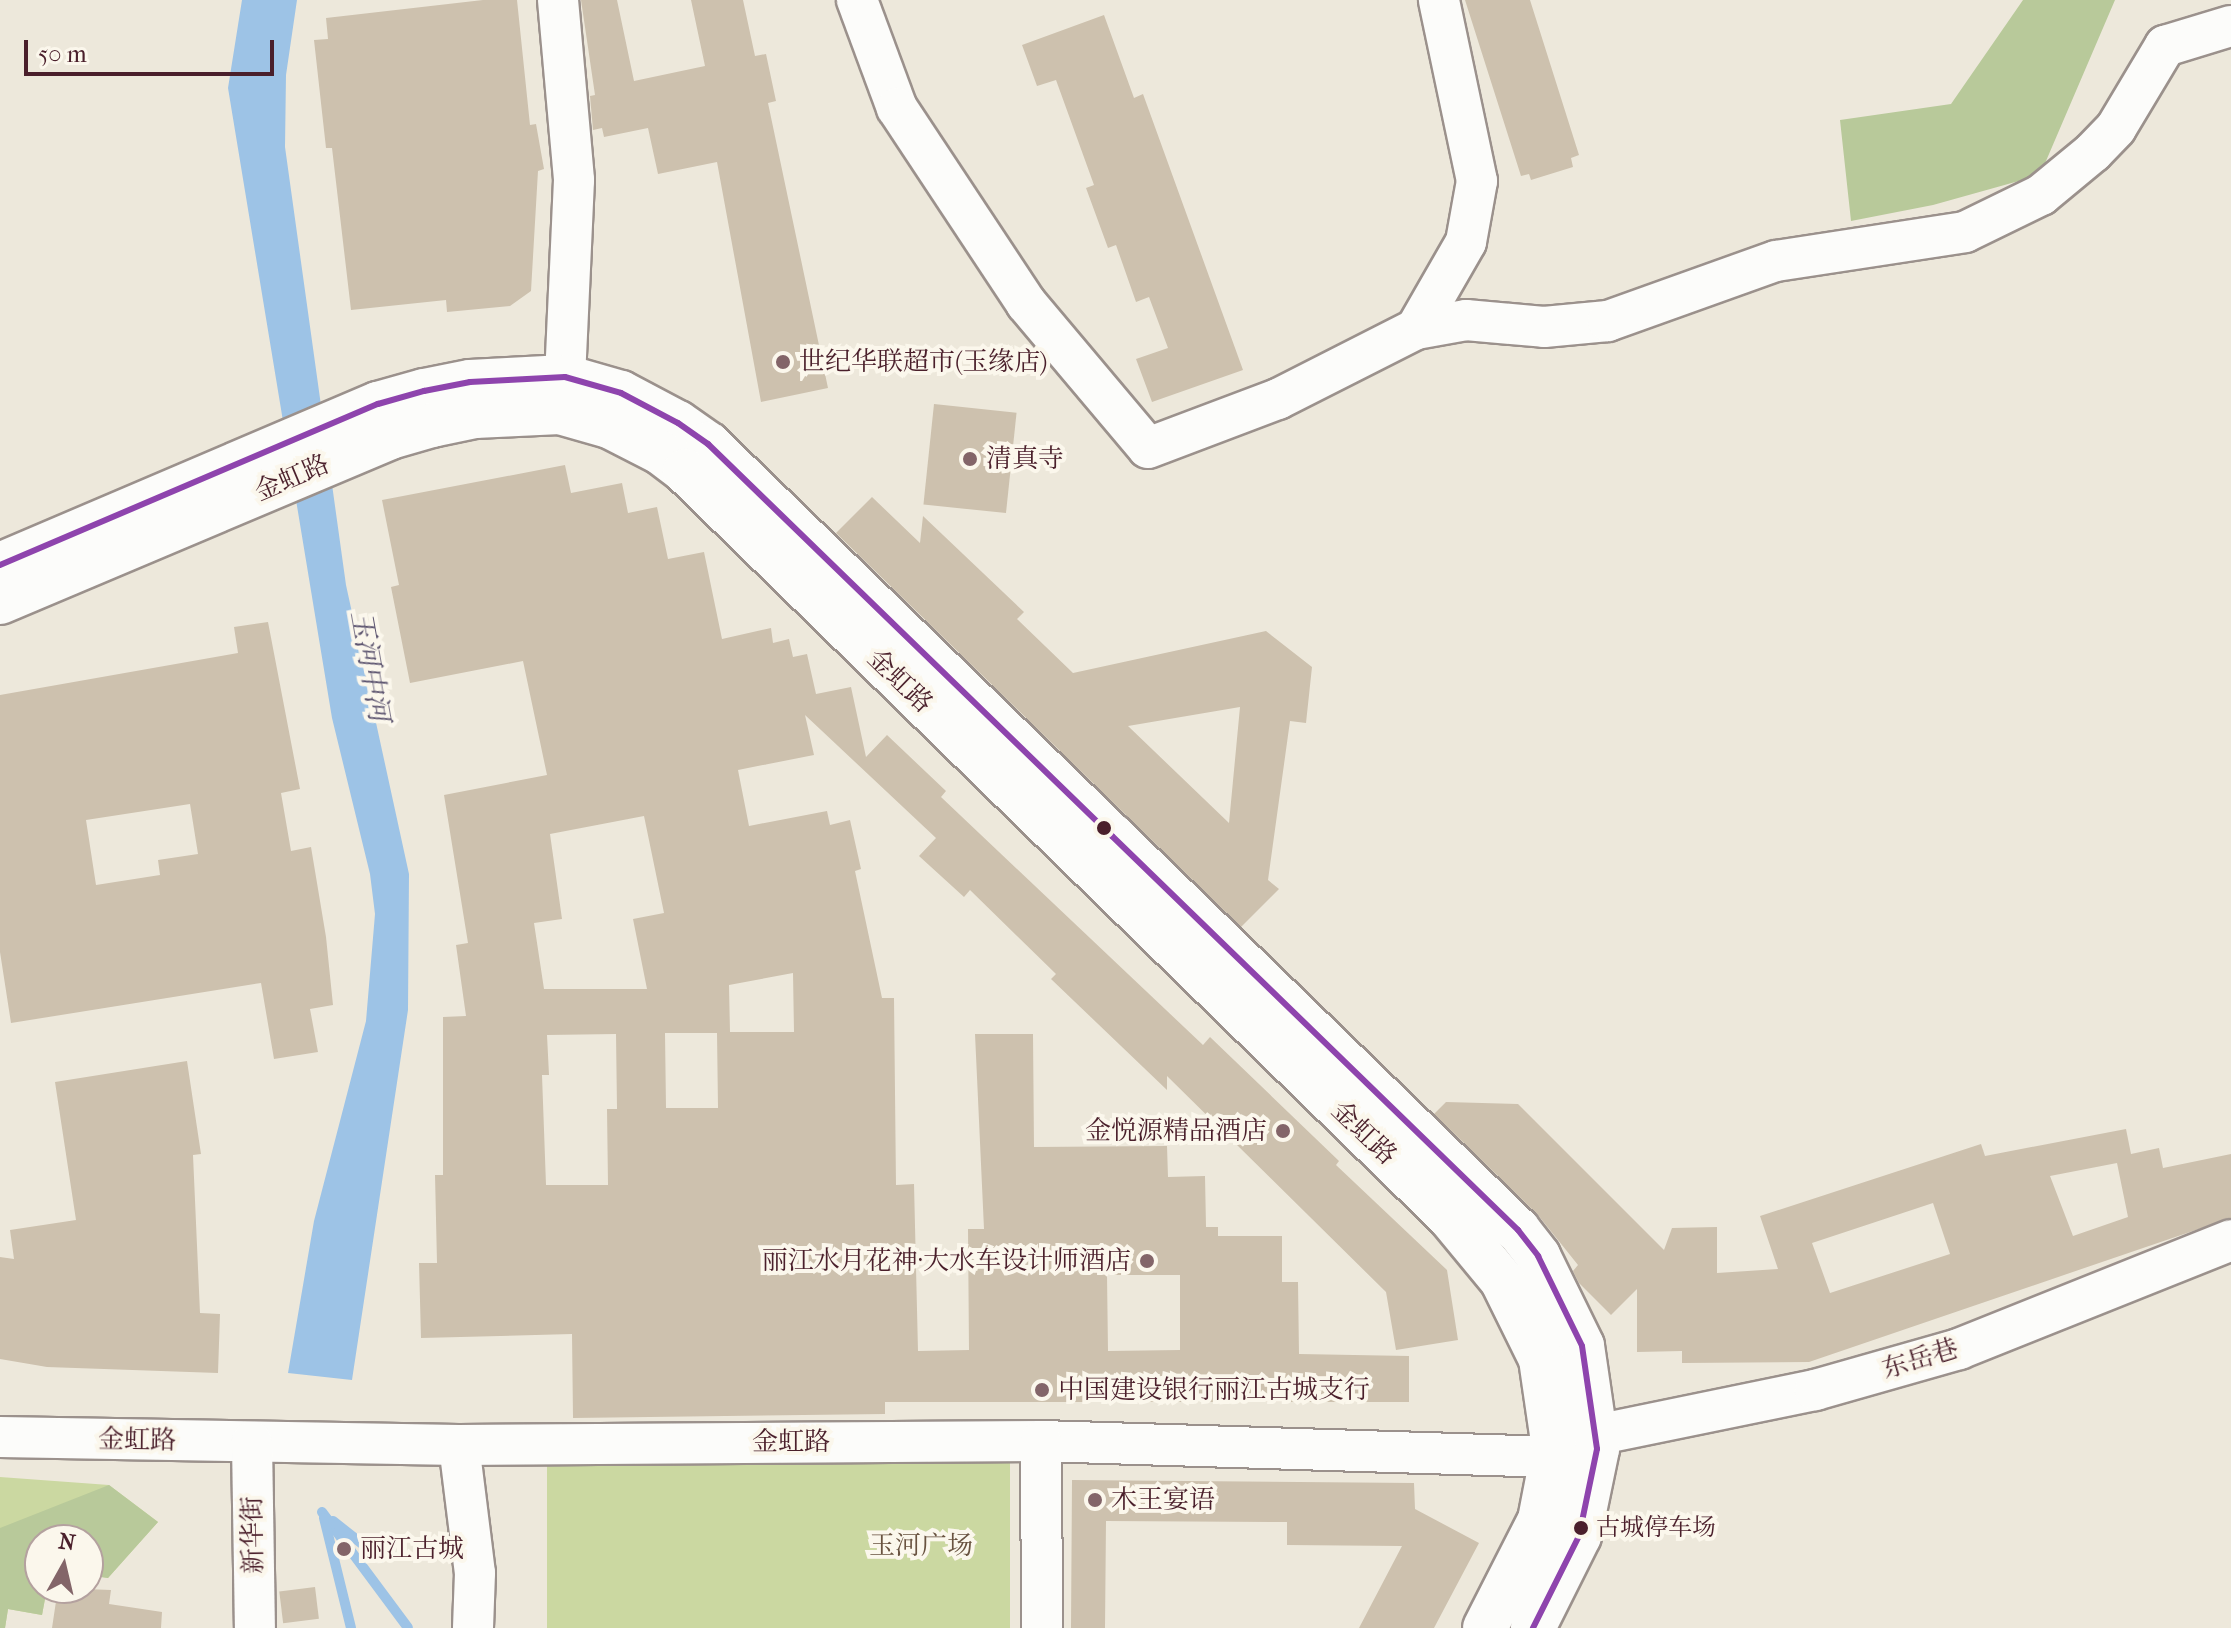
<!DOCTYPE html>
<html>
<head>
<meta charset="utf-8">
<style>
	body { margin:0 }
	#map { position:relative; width:2231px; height:1628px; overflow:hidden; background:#ede8db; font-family:"IM FELL French Canon","Noto Serif SC",serif }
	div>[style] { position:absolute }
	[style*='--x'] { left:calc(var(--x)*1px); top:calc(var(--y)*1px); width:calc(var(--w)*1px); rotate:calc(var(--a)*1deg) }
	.green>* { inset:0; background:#cbd8a1; transform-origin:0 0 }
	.forest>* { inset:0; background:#b8c99a }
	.water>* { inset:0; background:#9dc3e6 }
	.stream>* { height:10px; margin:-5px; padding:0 5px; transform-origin:5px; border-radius:5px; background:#9dc3e6 }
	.building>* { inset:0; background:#cdc1ae; transform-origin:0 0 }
	.roads { filter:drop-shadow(2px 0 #9b918c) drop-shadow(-2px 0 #9b918c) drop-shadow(0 2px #9b918c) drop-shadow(0 -2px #9b918c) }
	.minor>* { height:40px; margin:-20px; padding:0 20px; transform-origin:20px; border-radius:20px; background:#fcfcfa }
	.major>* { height:44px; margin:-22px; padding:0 22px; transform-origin:22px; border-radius:22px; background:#fcfcfa }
	.bus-1>* { height:6px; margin:-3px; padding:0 3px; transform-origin:3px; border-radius:3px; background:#8e44ad }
	.dots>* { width:22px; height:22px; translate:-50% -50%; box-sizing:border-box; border:4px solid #fbf7ec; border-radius:50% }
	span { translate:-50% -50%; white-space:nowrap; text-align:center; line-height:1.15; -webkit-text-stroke:8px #fbf7ec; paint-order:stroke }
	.bus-label { font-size:24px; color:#4a1f2b }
	.left { translate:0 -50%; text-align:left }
	.poi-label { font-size:26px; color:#4a1f2b }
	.right { translate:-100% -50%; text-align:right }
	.street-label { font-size:26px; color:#4a1f2b }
	.park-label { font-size:26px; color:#695340 }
	.water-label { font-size:28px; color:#5b536e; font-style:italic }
	.north { position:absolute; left:24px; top:1524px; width:80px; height:80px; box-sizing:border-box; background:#fbf7ec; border:2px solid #b4a19f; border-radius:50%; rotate:8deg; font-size:22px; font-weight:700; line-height:32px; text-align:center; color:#4a1f2b }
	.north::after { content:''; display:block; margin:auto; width:28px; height:36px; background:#836569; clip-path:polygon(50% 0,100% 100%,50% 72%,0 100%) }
	.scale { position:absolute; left:24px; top:40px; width:250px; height:36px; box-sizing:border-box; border:4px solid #4a1f2b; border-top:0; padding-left:10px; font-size:24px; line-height:28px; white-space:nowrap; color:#4a1f2b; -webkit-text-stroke:6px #fbf7ec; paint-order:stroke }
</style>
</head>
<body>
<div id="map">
	<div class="green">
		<div style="left:1010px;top:1462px;width:166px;height:463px;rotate:90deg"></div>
		<div style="clip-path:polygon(0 1477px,109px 1485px,158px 1522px,108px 1578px,88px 1575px,88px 1540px,40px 1540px,40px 1588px,47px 1588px,42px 1615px,8px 1609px,5px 1628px,0 1628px)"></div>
	</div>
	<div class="forest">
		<div style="clip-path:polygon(2023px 0,2115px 0,2040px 175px,1933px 205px,1851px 221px,1840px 120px,1951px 104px)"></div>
		<div style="clip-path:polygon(109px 1485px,158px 1522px,108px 1578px,88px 1575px,88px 1540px,40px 1540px,40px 1588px,47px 1588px,42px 1615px,8px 1609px,5px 1628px,0 1628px,0 1528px)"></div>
	</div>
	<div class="water">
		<div style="clip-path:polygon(242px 0,297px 0,286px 75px,285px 147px,346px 585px,409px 874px,408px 1010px,352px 1380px,288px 1373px,314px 1221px,366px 1021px,375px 914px,370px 874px,332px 718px,228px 88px)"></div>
	</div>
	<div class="stream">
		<div style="--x:322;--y:1512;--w:144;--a:53.4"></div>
		<div style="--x:324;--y:1518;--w:113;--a:76.2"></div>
		<div style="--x:333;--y:1521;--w:60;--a:38.2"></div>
	</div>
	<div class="building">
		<div style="clip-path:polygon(483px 0,517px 0,530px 125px,536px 124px,544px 169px,538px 171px,531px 291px,510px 306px,447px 312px,446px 300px,351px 310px,332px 148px,326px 148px,314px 40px,328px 39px,326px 18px)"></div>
		<div style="clip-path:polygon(581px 0,617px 0,634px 81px,705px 66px,691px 0,743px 0,755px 56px,766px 54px,776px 101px,768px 103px,828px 388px,761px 402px,717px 162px,658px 174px,648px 128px,604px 137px,602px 128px,593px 130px,590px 96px,595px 95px)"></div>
		<div style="clip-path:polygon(1465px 0,1530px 0,1579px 155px,1571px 158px,1573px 167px,1531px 180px,1529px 174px,1521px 176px)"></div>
		<div style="clip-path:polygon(1104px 15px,1134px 98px,1143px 94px,1243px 370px,1152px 402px,1136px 359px,1168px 348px,1149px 297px,1136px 302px,1116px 245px,1108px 248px,1086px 188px,1094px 185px,1056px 80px,1037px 86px,1022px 45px)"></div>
		<div style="left:934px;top:404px;width:83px;height:101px;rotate:6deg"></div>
		<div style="clip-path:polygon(evenodd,565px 465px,571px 493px,622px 483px,628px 513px,657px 507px,668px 559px,704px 552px,722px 639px,771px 628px,773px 643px,789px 639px,793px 657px,807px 654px,816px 694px,851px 687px,866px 757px,887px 735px,946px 791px,941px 797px,1203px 1045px,1210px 1037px,1339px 1161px,1336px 1165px,1447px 1270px,1458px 1340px,1396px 1350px,1386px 1292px,1167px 1076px,1167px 1090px,1051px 979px,1056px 974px,970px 890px,964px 897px,919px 856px,936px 838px,805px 715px,814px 755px,738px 770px,749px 826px,827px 811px,830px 825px,850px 820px,861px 869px,855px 871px,882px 998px,894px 998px,896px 1185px,914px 1184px,918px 1351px,969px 1350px,968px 1229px,984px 1229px,975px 1034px,1033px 1034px,1034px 1147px,1167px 1146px,1168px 1177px,1205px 1176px,1206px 1227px,1218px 1227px,1218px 1236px,1282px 1236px,1282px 1282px,1298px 1282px,1299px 1354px,1409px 1356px,1409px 1402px,885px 1402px,885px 1414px,573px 1418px,572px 1334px,421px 1338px,419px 1263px,437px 1263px,435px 1175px,443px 1175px,443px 1017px,466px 1016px,456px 945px,468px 943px,444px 795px,547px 775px,523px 661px,410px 683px,391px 587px,399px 585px,382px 500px,565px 465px,644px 816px,664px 913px,633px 919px,647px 989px,544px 989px,534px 923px,562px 919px,550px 834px,644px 816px,565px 465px,793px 973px,794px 1032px,730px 1032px,729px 985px,793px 973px,565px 465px,665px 1033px,717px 1033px,718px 1108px,666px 1108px,665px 1033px,565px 465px,616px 1034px,617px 1109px,607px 1109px,608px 1185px,546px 1185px,542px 1075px,549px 1075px,547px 1035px,616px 1034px,565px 465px,1107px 1275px,1180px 1275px,1180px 1350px,1108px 1351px,1107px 1275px)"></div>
		<div style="clip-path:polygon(evenodd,872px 497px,920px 543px,923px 516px,1024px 612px,1017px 619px,1073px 673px,1266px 631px,1312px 667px,1306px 723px,1290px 721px,1268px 880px,1279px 889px,1241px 927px,836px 533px,872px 497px,1240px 707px,1229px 823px,1128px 726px,1240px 707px)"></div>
		<div style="clip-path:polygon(evenodd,268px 622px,300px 789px,281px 793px,291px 851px,311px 847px,326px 937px,333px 1005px,310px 1009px,318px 1052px,274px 1059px,261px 983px,11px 1023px,0 952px,0 695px,238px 653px,234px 627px,268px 622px,190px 804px,198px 854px,158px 860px,160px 875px,96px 885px,86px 820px,190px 804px)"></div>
		<div style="clip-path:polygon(187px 1061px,201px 1154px,193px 1155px,200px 1313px,220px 1314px,218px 1373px,47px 1367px,0 1359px,0 1257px,14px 1259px,10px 1230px,76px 1220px,55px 1082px)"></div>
		<div style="clip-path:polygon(evenodd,1446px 1102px,1518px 1104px,1664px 1250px,1672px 1228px,1717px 1227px,1717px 1273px,1778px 1269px,1760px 1216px,1981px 1144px,1985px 1156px,2126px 1129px,2131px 1154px,2159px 1148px,2163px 1168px,2231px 1154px,2231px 1218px,1809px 1362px,1682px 1363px,1682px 1351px,1637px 1352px,1637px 1289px,1611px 1315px,1579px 1283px,1573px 1271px,1578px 1265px,1538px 1215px,1434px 1114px,1446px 1102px,2117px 1163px,2128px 1217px,2073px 1236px,2050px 1176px,2117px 1163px,1446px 1102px,1933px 1203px,1950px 1254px,1830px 1293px,1812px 1243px,1933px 1203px)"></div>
		<div style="clip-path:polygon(1072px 1480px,1414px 1483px,1415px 1509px,1479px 1543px,1434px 1628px,1359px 1628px,1402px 1546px,1287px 1545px,1287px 1522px,1106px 1521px,1105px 1628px,1071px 1628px)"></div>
		<div style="left:315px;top:1587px;width:32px;height:36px;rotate:83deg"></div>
		<div style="clip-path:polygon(58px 1588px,111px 1590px,109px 1604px,162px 1612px,161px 1628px,52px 1628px)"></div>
	</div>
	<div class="roads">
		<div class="minor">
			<div style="--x:558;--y:0;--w:181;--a:84.9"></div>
			<div style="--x:574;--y:180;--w:197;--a:92.6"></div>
			<div style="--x:857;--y:0;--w:115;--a:69.7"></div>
			<div style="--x:897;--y:108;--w:234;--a:56.5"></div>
			<div style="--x:1026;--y:303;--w:189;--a:49.9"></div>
			<div style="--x:1148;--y:448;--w:139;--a:-20.7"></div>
			<div style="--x:1278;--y:399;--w:155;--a:-26.9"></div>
			<div style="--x:1416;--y:329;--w:51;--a:-10.2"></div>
			<div style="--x:1466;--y:320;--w:78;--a:5.1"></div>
			<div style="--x:1544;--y:327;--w:64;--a:-5.4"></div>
			<div style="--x:1608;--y:321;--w:178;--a:-19.7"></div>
			<div style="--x:1776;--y:261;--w:191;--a:-8.7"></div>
			<div style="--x:1965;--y:232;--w:85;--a:-26"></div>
			<div style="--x:2041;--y:195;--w:67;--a:-39.6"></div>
			<div style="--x:2093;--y:152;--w:33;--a:-46"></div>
			<div style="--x:2116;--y:128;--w:96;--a:-59.1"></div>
			<div style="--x:2165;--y:46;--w:69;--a:-16.9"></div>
			<div style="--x:1416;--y:329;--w:100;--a:-60.1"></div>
			<div style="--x:1466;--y:242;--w:62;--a:-79.8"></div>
			<div style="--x:1477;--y:181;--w:185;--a:-101.9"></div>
			<div style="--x:1596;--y:1435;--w:224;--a:-11.6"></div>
			<div style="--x:1815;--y:1390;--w:150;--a:-15.9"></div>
			<div style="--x:1959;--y:1349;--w:293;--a:-21.8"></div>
			<div style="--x:0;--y:1437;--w:459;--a:1"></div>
			<div style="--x:459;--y:1445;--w:582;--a:-0.39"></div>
			<div style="--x:1041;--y:1441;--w:513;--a:1.79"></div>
			<div style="--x:1041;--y:1441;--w:187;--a:89.7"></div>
			<div style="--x:252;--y:1442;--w:186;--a:89.1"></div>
			<div style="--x:459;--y:1445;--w:129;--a:82.9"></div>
			<div style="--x:475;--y:1573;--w:55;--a:92.1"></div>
		</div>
		<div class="major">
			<div style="--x:0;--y:565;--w:411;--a:-23.1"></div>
			<div style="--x:378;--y:404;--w:48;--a:-15.8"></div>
			<div style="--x:424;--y:391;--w:47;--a:-11.1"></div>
			<div style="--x:470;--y:382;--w:95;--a:-3"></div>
			<div style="--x:565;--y:377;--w:58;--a:15.9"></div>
			<div style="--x:621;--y:393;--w:64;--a:27.8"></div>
			<div style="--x:678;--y:423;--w:37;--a:35"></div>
			<div style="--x:708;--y:444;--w:563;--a:44.14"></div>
			<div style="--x:1112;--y:836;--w:566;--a:44.14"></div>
			<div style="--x:1518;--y:1230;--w:33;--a:52"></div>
			<div style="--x:1538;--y:1256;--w:100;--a:63.9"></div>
			<div style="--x:1582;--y:1346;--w:104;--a:81.7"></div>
			<div style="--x:1597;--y:1449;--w:89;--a:101.7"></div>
			<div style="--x:1579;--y:1536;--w:103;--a:116.6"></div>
			<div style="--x:0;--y:602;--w:423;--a:-22.9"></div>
			<div style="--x:390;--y:437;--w:44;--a:-15.9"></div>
			<div style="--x:432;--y:425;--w:44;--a:-11.8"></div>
			<div style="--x:475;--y:416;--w:85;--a:-2.7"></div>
			<div style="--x:560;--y:412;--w:51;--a:15.9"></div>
			<div style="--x:609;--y:426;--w:57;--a:27"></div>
			<div style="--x:660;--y:452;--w:31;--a:37"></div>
			<div style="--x:685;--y:471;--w:1067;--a:44.28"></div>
			<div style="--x:1449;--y:1216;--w:83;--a:50.4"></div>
			<div style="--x:1502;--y:1280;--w:88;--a:63.7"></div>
			<div style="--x:1541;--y:1359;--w:90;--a:81.7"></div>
			<div style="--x:1554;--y:1448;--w:73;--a:101"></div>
			<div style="--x:1540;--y:1520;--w:121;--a:117"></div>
		</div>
	</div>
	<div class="bus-1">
		<div style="--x:0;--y:565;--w:411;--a:-23.1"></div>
		<div style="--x:378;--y:404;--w:48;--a:-15.8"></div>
		<div style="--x:424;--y:391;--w:47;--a:-11.1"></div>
		<div style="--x:470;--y:382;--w:95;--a:-3"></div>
		<div style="--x:565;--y:377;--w:58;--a:15.9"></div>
		<div style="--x:621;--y:393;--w:64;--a:27.8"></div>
		<div style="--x:678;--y:423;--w:37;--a:35"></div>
		<div style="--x:708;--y:444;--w:563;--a:44.14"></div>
		<div style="--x:1112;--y:836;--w:566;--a:44.14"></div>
		<div style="--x:1518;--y:1230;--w:33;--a:52"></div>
		<div style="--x:1538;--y:1256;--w:100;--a:63.9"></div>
		<div style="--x:1582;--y:1346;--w:104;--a:81.7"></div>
		<div style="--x:1597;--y:1449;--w:89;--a:101.7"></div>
		<div style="--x:1579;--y:1536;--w:103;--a:116.6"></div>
	</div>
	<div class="dots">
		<div style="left:783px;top:362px;background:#836569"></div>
		<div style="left:970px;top:459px;background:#836569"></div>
		<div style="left:1104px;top:828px;background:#4a1f2b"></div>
		<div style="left:1283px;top:1131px;background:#836569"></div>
		<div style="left:1147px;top:1261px;background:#836569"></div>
		<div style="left:1042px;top:1390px;background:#836569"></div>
		<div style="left:1095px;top:1500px;background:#836569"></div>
		<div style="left:1581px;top:1528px;background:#4a1f2b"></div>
		<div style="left:344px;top:1549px;background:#836569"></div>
	</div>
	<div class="bus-label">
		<span class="left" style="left:1596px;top:1528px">古城停车场</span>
	</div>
	<div class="poi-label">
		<span class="left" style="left:799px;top:362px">世纪华联超市(玉缘店)</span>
		<span class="left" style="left:986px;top:459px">清真寺</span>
		<span class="right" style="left:1267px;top:1131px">金悦源精品酒店</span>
		<span class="right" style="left:1131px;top:1261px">丽江水月花神·大水车设计师酒店</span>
		<span class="left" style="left:1058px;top:1390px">中国建设银行丽江古城支行</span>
		<span class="left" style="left:1111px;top:1500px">木王宴语</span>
		<span class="left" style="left:360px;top:1549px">丽江古城</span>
	</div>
	<div class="street-label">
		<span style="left:292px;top:478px;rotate:-23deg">金虹路</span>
		<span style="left:900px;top:681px;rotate:44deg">金虹路</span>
		<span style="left:1364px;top:1133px;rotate:44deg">金虹路</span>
		<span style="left:1920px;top:1359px;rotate:-17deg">东岳巷</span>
		<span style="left:137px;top:1440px;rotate:1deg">金虹路</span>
		<span style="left:791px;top:1442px">金虹路</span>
		<span style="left:253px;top:1535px;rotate:-91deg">新华街</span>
	</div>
	<div class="park-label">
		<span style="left:921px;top:1546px">玉河广场</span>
	</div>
	<div class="water-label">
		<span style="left:370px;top:666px;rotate:80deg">玉河中河</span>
	</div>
	<div class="north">N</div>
	<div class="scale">50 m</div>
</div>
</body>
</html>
